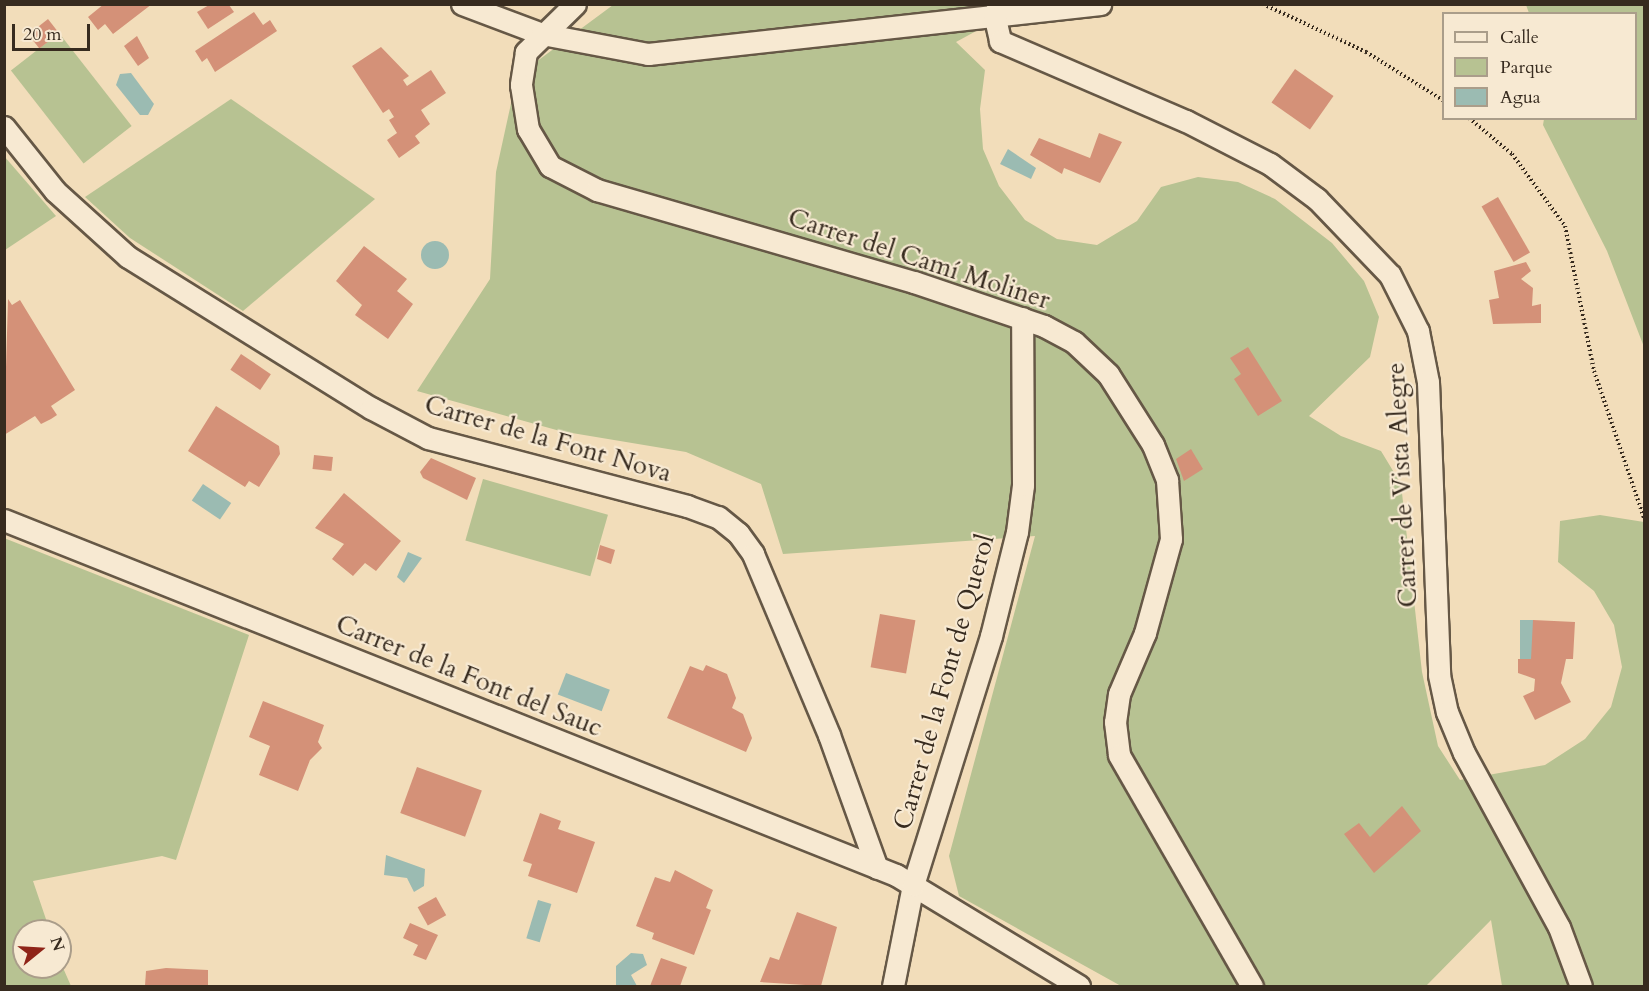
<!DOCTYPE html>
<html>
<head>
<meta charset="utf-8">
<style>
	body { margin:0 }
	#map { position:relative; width:1649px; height:991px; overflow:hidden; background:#f2ddba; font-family:Cardo,serif }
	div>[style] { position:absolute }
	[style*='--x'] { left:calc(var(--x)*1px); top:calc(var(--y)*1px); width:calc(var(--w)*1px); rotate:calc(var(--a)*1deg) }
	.green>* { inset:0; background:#b7c292; transform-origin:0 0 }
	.water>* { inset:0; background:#9bbbb2; transform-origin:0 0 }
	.round { border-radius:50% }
	.building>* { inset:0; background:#d49178; transform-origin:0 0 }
	.path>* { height:4px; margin-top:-2px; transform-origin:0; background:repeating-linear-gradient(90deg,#372b1f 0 1.5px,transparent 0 4.5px) }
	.roads { filter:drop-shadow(2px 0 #665846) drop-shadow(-2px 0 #665846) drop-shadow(0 2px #665846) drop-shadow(0 -2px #665846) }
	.street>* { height:21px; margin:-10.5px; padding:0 10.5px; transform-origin:10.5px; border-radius:10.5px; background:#f7e9d2 }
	span { translate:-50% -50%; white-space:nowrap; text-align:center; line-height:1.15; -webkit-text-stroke:4.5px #f7e9d2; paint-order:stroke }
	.street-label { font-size:26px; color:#372b1f }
	.frame { position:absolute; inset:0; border:6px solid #372b1f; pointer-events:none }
	.legend { position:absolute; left:1442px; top:12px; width:195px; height:108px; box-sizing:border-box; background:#f7e9d2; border:2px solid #aa9d8a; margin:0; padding:8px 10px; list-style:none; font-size:18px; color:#372b1f }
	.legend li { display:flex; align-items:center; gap:12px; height:30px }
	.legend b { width:30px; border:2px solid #aa9d8a }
	.north { position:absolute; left:12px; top:919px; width:60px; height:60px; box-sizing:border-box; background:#f7e9d2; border:2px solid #aa9d8a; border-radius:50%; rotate:72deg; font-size:16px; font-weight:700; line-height:24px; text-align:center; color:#372b1f }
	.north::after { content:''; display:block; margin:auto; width:21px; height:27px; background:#8f2418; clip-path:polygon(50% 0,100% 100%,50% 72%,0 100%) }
	.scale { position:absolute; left:12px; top:24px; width:78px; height:27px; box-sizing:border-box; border:3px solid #372b1f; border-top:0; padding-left:8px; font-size:18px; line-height:21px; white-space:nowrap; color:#372b1f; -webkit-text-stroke:4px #f7e9d2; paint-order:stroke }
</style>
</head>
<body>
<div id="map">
	<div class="green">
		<div style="clip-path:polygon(613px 5px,1024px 5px,956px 42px,985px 70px,980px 109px,983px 149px,999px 186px,1025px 220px,1057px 239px,1097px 245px,1137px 221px,1161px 187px,1198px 177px,1238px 182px,1275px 199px,1332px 243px,1364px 281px,1379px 317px,1370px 357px,1309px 416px,1341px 436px,1381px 451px,1401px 484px,1422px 672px,1438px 746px,1460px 780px,1545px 765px,1585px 739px,1611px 707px,1622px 667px,1614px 625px,1594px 591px,1558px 562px,1560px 521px,1600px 515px,1644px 522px,1644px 986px,1502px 986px,1491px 920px,1426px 986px,1121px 986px,959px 896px,949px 856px,1035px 536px,783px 554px,761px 484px,686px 452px,560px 431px,417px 391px,490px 279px,496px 172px,517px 76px)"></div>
		<div style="clip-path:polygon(1526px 5px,1644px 5px,1644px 347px,1607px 251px,1543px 125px,1544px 119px,1636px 118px,1636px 14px,1529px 13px)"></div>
		<div style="left:59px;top:33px;width:118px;height:61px;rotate:52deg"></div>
		<div style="clip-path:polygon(231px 99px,375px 199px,243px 311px,130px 238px,85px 197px)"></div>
		<div style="clip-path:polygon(4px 156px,56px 216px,5px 250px,4px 250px)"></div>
		<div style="left:483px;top:479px;width:130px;height:64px;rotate:16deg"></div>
		<div style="clip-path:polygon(4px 538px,249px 635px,176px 860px,162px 856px,33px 881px,50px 931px,24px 931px,24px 967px,60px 967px,60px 961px,71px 986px,5px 986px)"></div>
	</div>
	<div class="water">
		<div style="clip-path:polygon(131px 73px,154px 104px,148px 115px,140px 115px,116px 85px,120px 74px)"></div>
		<div style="clip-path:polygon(1008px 149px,1036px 168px,1031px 179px,1000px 164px)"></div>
		<div class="round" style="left:421px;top:241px;width:28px;height:28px"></div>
		<div style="left:203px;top:484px;width:34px;height:20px;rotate:34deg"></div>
		<div style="clip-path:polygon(408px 552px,422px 558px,404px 583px,397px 577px)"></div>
		<div style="left:1520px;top:620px;width:13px;height:39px"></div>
		<div style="left:566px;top:673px;width:47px;height:23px;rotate:21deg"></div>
		<div style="clip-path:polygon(386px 855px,425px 869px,424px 886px,414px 892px,407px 878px,384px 875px)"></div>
		<div style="left:538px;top:900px;width:14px;height:40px;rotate:17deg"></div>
		<div style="clip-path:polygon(631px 953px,643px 954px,647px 965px,631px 975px,637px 986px,616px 986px,616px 966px)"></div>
	</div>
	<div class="building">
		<div style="clip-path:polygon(104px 4px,152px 4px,113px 34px,105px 24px,98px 30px,88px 17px)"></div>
		<div style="clip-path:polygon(209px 5px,229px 5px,234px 12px,208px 29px,197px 12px)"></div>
		<div style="clip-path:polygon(254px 12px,263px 25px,270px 20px,277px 31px,215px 72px,207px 58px,202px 62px,195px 51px)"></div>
		<div style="left:48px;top:19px;width:18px;height:25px;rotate:52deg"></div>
		<div style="clip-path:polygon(137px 36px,149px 58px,138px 66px,124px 46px)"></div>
		<div style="clip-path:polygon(381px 47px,409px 76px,403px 80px,407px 86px,431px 70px,446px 93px,421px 110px,430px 124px,415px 136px,420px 143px,399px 158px,387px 140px,397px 133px,389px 120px,394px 117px,389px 109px,383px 113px,352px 66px)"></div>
		<div style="left:1295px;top:69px;width:47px;height:41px;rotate:35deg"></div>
		<div style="clip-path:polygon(1099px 133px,1122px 142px,1100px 183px,1064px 168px,1062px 174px,1030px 155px,1039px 138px,1090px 158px)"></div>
		<div style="left:1498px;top:197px;width:64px;height:19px;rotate:60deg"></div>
		<div style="clip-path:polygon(364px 246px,407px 279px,397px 291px,413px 304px,388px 339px,355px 315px,362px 305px,336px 281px)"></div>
		<div style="clip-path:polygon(1526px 262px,1531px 271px,1521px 279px,1533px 288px,1532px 306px,1541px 304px,1541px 323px,1493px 324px,1489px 300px,1499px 298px,1494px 271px)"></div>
		<div style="clip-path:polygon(8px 299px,12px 305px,20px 300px,75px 390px,51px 406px,57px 415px,51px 419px,41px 424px,35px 416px,4px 435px)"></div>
		<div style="clip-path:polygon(1248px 347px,1282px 401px,1258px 416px,1234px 379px,1241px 374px,1230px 358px)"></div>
		<div style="left:241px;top:354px;width:36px;height:19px;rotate:34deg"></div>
		<div style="clip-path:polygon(216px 406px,279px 446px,280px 454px,259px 487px,249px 481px,245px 487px,188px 451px)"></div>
		<div style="clip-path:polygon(1191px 449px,1203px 469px,1184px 481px,1176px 459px)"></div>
		<div style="left:314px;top:455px;width:19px;height:14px;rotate:6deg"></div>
		<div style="clip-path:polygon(431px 458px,476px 478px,467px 500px,423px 478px,420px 472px)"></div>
		<div style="clip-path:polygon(344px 493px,401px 541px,376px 571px,365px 563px,353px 576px,332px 559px,344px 544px,315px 528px)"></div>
		<div style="clip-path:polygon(600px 545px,615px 550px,611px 564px,597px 559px)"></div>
		<div style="left:880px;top:614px;width:36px;height:54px;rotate:10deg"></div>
		<div style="clip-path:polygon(1533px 620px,1575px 622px,1573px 659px,1566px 659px,1561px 683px,1571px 702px,1535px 720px,1523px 696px,1534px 691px,1535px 679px,1518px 673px,1518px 659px,1531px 659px)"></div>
		<div style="clip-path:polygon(706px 665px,727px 674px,736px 698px,732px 708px,743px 714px,752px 738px,746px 752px,667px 718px,690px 666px,703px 671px)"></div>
		<div style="clip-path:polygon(263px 701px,324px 725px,318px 742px,322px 748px,310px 760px,298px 791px,259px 775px,270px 746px,249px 737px)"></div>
		<div style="left:417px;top:767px;width:69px;height:49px;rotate:20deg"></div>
		<div style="clip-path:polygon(1402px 806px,1421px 831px,1374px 873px,1344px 834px,1359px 823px,1370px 837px)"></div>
		<div style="clip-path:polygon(540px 813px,561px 821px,558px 829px,595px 842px,577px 893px,528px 876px,532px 864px,523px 861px)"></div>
		<div style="clip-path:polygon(675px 870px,713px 890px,706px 908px,711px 910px,694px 955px,652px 939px,654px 933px,636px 926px,655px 877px,670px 882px)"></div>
		<div style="left:436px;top:897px;width:21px;height:21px;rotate:61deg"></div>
		<div style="clip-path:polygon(797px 912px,837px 927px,821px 986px,760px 982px,770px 957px,779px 960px)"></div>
		<div style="clip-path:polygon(410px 923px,438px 935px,426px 960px,413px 955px,418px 945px,403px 938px)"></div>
		<div style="clip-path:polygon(661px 958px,687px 967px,680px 986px,650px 986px)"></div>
		<div style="clip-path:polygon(166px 968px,208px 970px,208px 986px,145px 986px,146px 971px)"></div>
	</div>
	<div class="path">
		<div style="--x:1263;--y:4;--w:114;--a:25"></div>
		<div style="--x:1366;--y:52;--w:92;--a:32.1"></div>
		<div style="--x:1469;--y:118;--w:56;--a:39.9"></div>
		<div style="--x:1512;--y:154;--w:89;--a:53.6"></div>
		<div style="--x:1565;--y:226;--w:148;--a:78.7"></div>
		<div style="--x:1594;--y:371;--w:155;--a:71.2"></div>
	</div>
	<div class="roads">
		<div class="street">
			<div style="--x:462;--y:4;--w:85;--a:20.6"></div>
			<div style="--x:542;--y:34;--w:108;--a:10.7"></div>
			<div style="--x:648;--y:54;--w:455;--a:-6.3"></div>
			<div style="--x:575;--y:4;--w:69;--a:135.6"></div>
			<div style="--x:526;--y:52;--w:33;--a:99"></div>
			<div style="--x:521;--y:85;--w:45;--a:81"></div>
			<div style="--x:528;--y:129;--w:43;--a:59.3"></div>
			<div style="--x:550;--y:166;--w:53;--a:27.1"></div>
			<div style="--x:597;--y:190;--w:330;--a:16.2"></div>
			<div style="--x:914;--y:282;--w:137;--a:18.7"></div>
			<div style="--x:1044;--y:326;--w:34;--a:28"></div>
			<div style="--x:1074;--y:342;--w:47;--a:43.3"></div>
			<div style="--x:1108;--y:374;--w:84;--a:57.6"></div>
			<div style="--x:1153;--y:445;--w:38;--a:68"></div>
			<div style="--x:1167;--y:480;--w:59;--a:86.1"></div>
			<div style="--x:1171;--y:539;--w:98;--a:105.5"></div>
			<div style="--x:1145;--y:633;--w:66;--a:113.1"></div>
			<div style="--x:1119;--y:694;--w:28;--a:98"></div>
			<div style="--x:1115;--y:722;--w:33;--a:83"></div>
			<div style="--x:1119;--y:755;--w:267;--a:60.1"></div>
			<div style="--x:1000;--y:4;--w:12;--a:121"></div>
			<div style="--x:994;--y:14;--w:28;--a:77"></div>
			<div style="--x:1000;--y:41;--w:202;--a:23.3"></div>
			<div style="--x:1186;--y:121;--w:94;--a:27.1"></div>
			<div style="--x:1270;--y:164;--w:59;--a:36.7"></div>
			<div style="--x:1317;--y:199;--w:105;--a:46.2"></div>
			<div style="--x:1390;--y:275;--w:63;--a:63.4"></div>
			<div style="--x:1418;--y:331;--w:52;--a:78.9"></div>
			<div style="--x:1428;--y:382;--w:293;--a:87.8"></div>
			<div style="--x:1439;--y:675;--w:38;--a:78"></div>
			<div style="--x:1447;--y:712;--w:44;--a:67.5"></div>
			<div style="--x:1464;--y:753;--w:198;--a:61.4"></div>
			<div style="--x:1559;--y:927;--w:63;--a:69.6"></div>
			<div style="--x:4;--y:127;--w:82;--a:51.4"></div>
			<div style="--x:55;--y:191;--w:98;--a:42.1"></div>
			<div style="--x:128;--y:257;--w:286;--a:31.9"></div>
			<div style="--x:371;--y:408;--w:64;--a:27.8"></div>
			<div style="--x:428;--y:438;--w:268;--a:14.7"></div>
			<div style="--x:687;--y:506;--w:33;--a:20"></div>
			<div style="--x:718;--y:517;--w:26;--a:39"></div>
			<div style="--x:738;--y:533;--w:26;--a:54"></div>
			<div style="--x:753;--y:554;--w:196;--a:67.2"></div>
			<div style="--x:829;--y:735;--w:141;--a:70.2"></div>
			<div style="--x:4;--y:520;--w:960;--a:21.7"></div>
			<div style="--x:896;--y:875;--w:214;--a:31.2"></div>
			<div style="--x:893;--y:986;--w:103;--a:-78.8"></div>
			<div style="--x:913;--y:885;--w:261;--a:-72.6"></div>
			<div style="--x:991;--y:636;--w:107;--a:-76"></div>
			<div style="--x:1017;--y:532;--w:47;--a:-82.7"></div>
			<div style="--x:1023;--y:485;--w:167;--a:-90.3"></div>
		</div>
	</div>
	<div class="street-label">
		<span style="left:919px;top:259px;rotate:18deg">Carrer del Camí Moliner</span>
		<span style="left:548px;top:439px;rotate:16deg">Carrer de la Font Nova</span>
		<span style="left:1402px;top:485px;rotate:-93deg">Carrer de Vista Alegre</span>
		<span style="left:469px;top:676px;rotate:22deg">Carrer de la Font del Sauc</span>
		<span style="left:944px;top:682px;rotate:-74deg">Carrer de la Font de Querol</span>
	</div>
	<div class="frame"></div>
	<ul class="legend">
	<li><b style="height:8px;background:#f7e9d2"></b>Calle</li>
	<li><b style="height:16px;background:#b7c292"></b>Parque</li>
	<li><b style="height:16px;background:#9bbbb2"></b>Agua</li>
	</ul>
	<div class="north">N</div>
	<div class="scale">20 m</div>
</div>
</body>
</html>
